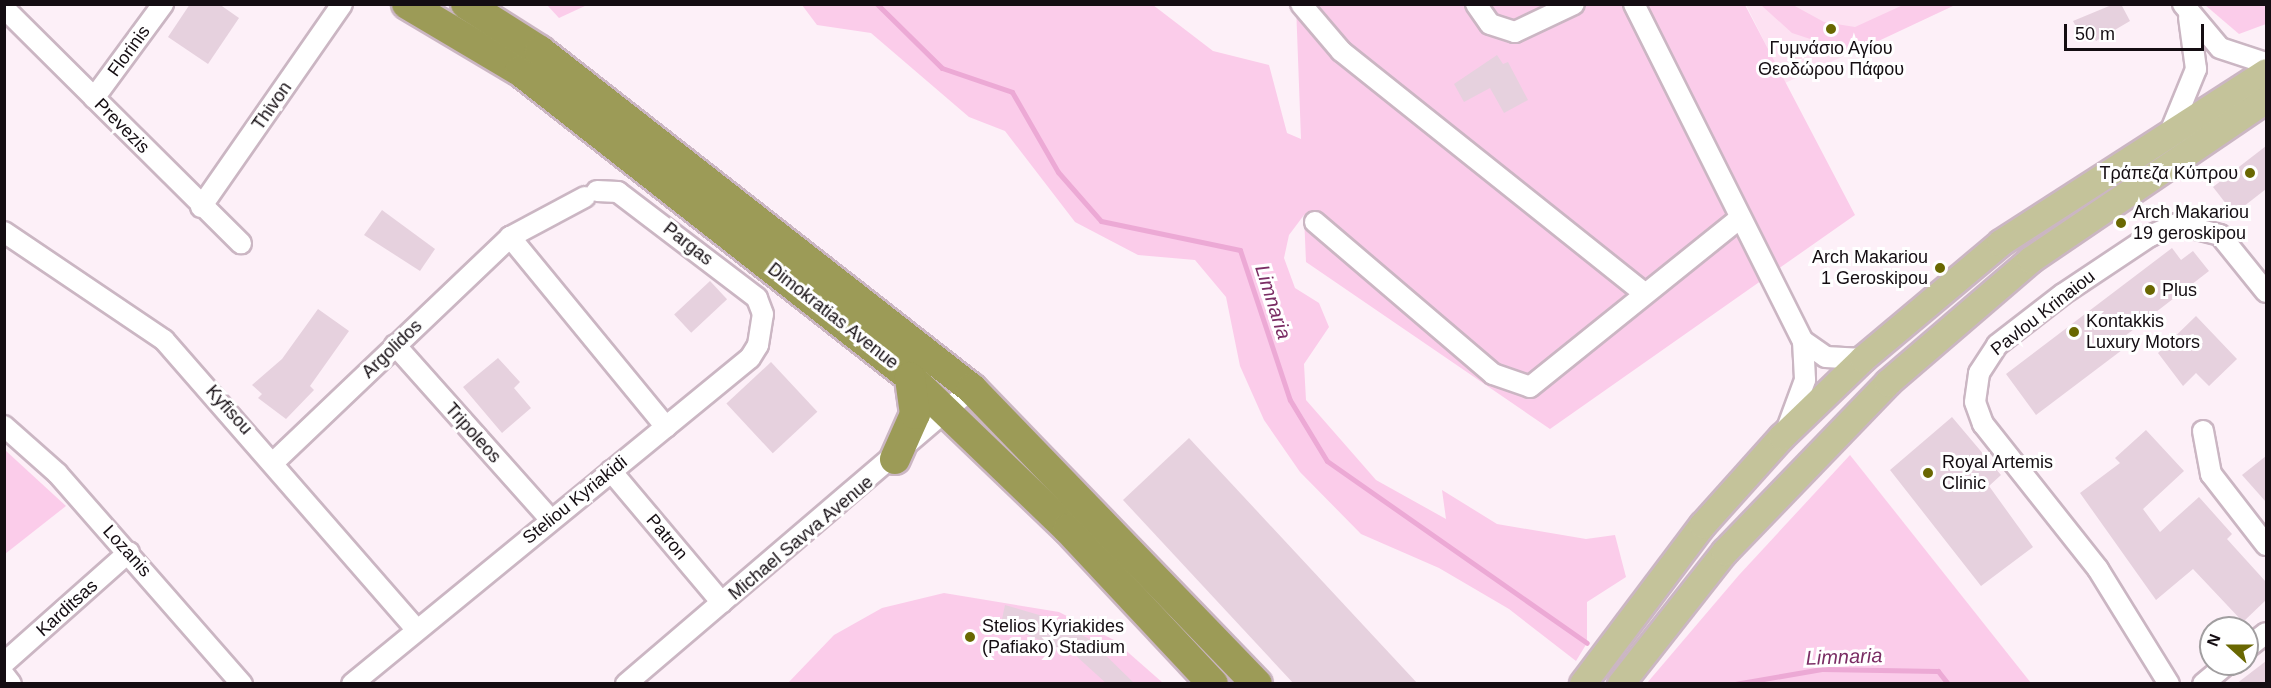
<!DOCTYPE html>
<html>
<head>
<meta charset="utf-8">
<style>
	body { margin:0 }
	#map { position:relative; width:2271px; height:688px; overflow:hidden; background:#fdf0f8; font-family:Arial,sans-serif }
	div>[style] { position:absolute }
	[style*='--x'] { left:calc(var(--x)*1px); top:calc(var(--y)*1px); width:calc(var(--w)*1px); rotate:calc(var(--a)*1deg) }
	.built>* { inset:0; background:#fde1f2 }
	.green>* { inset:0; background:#fbccea }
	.stream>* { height:5px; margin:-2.5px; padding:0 2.5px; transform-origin:2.5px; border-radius:2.5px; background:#eca9d5 }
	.building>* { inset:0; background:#e6d1de; transform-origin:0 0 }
	.roads { filter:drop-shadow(2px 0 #cbb6c3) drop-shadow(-2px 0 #cbb6c3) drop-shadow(0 2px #cbb6c3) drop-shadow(0 -2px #cbb6c3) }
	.minor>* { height:20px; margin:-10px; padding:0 10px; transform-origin:10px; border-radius:10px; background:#fff }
	.major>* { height:26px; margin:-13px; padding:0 13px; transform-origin:13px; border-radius:13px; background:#c4c39a }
	.highway>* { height:30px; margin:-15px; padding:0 15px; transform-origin:15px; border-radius:15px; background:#9c9b57 }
	.dots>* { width:16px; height:16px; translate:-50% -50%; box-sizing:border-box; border:3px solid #fff; border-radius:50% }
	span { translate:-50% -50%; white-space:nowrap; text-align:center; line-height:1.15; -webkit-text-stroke:6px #fff; paint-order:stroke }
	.poi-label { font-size:18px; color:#140d12 }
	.right { translate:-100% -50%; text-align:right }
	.left { translate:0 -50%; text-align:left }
	.street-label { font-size:18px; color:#140d12 }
	.water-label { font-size:20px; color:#7a2d64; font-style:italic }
	.frame { position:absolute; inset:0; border:6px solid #140d12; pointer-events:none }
	.north { position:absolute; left:2199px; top:616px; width:60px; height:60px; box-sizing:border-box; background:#fff; border:2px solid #a19ea0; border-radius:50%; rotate:291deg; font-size:16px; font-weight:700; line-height:24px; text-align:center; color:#140d12 }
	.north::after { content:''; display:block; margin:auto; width:21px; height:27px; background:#696701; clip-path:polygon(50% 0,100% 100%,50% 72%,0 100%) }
	.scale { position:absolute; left:2064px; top:24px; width:140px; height:27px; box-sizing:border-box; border:3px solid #140d12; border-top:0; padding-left:8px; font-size:18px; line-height:21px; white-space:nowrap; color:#140d12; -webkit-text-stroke:4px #fff; paint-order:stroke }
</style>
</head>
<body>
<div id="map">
	<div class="built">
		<div style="clip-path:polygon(1746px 5px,1955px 5px,1785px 83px)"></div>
	</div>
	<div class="green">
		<div style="clip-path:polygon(547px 5px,587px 5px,559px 18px)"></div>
		<div style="clip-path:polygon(802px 5px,1153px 5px,1213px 51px,1269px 65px,1287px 133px,1301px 139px,1296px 5px,1745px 5px,1855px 215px,1550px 429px,1306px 262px,1304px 215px,1289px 235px,1284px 258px,1295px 288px,1319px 303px,1329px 327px,1304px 364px,1306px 400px,1376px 480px,1446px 519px,1442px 490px,1497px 524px,1586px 539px,1615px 535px,1626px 577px,1587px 602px,1587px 643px,1576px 661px,1509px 609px,1439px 568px,1361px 534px,1300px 472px,1264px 420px,1240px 366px,1226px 297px,1195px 260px,1138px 255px,1075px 222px,1005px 131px,969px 117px,871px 33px,817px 25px)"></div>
		<div style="clip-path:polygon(1761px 5px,1793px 5px,1824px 22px,1855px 27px,1903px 5px,1955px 5px,1853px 53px,1792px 33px)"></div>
		<div style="clip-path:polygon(2205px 5px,2266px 5px,2266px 24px,2239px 34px)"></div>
		<div style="clip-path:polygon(5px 450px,66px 506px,5px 554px,4px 554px)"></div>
		<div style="clip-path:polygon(1850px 455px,2031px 683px,1647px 683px,1739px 575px)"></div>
		<div style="clip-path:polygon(944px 593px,1059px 612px,1114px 640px,1163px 683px,787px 684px,834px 635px,882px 608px)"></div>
	</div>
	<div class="stream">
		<div style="--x:877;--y:4;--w:91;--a:44.6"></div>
		<div style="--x:942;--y:68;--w:74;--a:18.9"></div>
		<div style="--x:1012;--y:92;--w:92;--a:60.1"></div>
		<div style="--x:1058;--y:172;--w:65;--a:48.7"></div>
		<div style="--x:1101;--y:221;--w:142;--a:11.8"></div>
		<div style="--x:1240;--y:250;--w:158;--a:71.6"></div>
		<div style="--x:1290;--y:400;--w:71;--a:58.8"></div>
		<div style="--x:1327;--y:461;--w:317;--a:35"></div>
		<div style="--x:1735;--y:684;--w:88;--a:-9.8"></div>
		<div style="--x:1822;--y:669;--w:116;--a:1"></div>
		<div style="--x:1938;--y:671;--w:16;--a:52"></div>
	</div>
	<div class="building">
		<div style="clip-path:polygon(190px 4px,219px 4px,239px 18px,208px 64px,168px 37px)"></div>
		<div style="clip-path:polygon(2114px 4px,2121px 4px,2130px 21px,2096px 41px,2089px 29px,2080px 34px,2073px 21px)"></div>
		<div style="clip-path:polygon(1497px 55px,1503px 64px,1508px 62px,1528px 100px,1504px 113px,1490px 88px,1464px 102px,1454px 84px)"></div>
		<div style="clip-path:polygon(2266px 146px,2266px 189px,2234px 214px,2213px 187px)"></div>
		<div style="clip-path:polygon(382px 210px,435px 249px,420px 271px,364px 235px)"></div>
		<div style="clip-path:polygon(2172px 248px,2181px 260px,2193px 251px,2209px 271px,2116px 343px,2122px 350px,2036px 415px,2006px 374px)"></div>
		<div style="left:710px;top:281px;width:25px;height:49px;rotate:47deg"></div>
		<div style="clip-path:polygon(318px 309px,349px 331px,310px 386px,314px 390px,286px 419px,258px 398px,262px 394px,252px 385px,282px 359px)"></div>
		<div style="clip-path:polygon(2196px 316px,2237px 359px,2209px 386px,2196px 373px,2183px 386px,2158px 353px)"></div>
		<div style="clip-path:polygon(498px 358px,520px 382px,514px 388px,531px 408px,502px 433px,463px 387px)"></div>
		<div style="left:771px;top:362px;width:68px;height:61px;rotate:47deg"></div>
		<div style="clip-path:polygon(1952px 417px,2001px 475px,1989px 486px,2033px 547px,1981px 586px,1890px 470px)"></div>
		<div style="clip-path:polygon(2146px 430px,2184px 471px,2143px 509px,2160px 532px,2199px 497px,2232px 534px,2227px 539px,2266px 582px,2266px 600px,2243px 622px,2193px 569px,2156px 600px,2080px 493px,2120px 463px,2115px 458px)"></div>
		<div style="clip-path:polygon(1189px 438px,1418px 684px,1294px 684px,1123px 500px)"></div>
		<div style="clip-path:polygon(2266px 456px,2266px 502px,2242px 475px)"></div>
		<div style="clip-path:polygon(1005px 605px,1053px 619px,1089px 639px,1135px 684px,1107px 684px,1074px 654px,1001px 624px)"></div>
		<div style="clip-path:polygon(2266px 661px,2266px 684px,2236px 684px)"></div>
	</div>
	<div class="roads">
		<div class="minor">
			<div style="--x:1301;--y:4;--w:62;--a:49.6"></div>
			<div style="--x:1341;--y:51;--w:388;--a:38.6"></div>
			<div style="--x:1476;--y:4;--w:24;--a:55"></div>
			<div style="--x:1490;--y:24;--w:26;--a:18"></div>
			<div style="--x:1515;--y:32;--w:65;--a:-25.4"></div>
			<div style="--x:1634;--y:4;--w:377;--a:63.4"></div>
			<div style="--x:1803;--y:341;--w:39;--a:87"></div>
			<div style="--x:1805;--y:380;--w:49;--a:110.3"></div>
			<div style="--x:2183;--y:4;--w:57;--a:49.9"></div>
			<div style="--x:2220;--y:48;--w:48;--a:18.1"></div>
			<div style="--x:4;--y:8;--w:334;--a:44.8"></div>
			<div style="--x:94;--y:98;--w:117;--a:-53.7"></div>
			<div style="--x:2171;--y:130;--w:66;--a:-67.7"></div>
			<div style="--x:2196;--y:69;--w:52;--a:-97.7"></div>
			<div style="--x:201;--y:207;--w:247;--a:-55.2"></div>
			<div style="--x:1315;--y:222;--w:234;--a:40.5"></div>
			<div style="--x:1493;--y:374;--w:39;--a:19"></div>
			<div style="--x:1530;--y:387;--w:270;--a:-38.8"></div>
			<div style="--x:4;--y:232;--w:193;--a:34"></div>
			<div style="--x:164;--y:340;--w:383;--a:48.9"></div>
			<div style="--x:510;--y:237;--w:85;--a:-28.1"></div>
			<div style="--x:1803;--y:341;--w:28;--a:35"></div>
			<div style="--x:1826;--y:357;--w:37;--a:3"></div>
			<div style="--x:395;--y:345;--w:234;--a:48.3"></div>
			<div style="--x:4;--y:426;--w:71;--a:41.6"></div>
			<div style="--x:57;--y:473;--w:281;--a:48.8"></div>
			<div style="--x:2203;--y:431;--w:44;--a:79.5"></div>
			<div style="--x:2211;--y:474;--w:90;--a:52.2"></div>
			<div style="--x:275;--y:461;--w:325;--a:-43.6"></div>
			<div style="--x:510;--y:237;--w:246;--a:50.6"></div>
			<div style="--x:611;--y:471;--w:172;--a:49.9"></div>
			<div style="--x:2247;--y:648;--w:24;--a:-38"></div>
			<div style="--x:4;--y:663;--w:167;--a:-41.6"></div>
			<div style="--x:4;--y:675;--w:11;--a:52"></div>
			<div style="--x:352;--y:684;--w:514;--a:-39.32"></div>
			<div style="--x:750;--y:358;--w:15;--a:-58"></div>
			<div style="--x:758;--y:345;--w:31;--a:-81"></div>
			<div style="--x:763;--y:314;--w:17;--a:-111"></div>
			<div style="--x:757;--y:298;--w:175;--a:-142.7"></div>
			<div style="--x:618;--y:192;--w:21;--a:-177"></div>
			<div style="--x:626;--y:684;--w:455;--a:-40.5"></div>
			<div style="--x:2169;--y:684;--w:135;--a:-121.7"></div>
			<div style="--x:2098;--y:569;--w:185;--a:-128.4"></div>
			<div style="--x:1983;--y:424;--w:23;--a:-110"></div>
			<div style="--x:1975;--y:402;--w:29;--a:-82"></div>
			<div style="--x:1979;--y:373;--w:33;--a:-57"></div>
			<div style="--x:1997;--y:345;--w:83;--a:-37.7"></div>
			<div style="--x:2063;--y:294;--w:105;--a:-33.7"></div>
			<div style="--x:2150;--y:236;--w:30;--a:-24"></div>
			<div style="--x:2177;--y:224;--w:44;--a:14.3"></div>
			<div style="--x:2220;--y:235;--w:73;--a:51.1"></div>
			<div style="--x:2203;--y:684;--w:31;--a:-40"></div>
		</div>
		<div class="major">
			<div style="--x:1583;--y:684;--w:199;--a:-53"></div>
			<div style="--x:1703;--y:525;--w:118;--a:-48.1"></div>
			<div style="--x:1782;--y:437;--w:112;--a:-43.9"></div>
			<div style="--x:1863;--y:359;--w:180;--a:-40"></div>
			<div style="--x:2001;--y:243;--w:315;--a:-32.8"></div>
			<div style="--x:1621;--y:684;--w:168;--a:-51.8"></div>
			<div style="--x:1725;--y:552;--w:235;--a:-46"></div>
			<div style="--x:1888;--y:383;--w:189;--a:-40.7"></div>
			<div style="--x:2031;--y:260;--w:284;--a:-34.2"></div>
		</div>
		<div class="highway">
			<div style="--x:407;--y:4;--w:131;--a:30.7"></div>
			<div style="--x:520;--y:71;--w:496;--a:38.1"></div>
			<div style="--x:910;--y:377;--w:219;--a:43.9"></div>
			<div style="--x:1068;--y:529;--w:212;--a:46.9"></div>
			<div style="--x:466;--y:4;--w:88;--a:32.4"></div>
			<div style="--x:540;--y:51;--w:549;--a:38.04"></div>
			<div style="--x:972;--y:389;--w:410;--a:46"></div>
			<div style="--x:895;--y:459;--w:49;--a:-66"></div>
			<div style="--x:915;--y:414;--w:37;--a:-98"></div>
		</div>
	</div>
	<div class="dots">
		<div style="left:1831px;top:29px;background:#696701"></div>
		<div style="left:2250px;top:173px;background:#696701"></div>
		<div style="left:2121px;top:223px;background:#696701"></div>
		<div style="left:1940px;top:268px;background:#696701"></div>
		<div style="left:2150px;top:290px;background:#696701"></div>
		<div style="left:2074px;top:332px;background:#696701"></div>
		<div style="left:1928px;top:473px;background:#696701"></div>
		<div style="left:970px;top:637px;background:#696701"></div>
	</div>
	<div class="poi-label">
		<span style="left:1831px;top:59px">Γυμνάσιο Αγίου<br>Θεοδώρου Πάφου</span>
		<span class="right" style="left:2238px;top:173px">Τράπεζα Κύπρου</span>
		<span class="left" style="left:2133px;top:223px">Arch Makariou<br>19 geroskipou</span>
		<span class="right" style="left:1928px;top:268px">Arch Makariou<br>1 Geroskipou</span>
		<span class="left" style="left:2162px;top:290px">Plus</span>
		<span class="left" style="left:2086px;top:332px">Kontakkis<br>Luxury Motors</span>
		<span class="left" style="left:1942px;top:473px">Royal Artemis<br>Clinic</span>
		<span class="left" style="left:982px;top:637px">Stelios Kyriakides<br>(Pafiako) Stadium</span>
	</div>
	<div class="street-label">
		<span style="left:129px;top:51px;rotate:-54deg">Florinis</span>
		<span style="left:272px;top:106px;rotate:-55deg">Thivon</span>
		<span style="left:122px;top:126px;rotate:45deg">Prevezis</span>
		<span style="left:688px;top:244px;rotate:38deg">Pargas</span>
		<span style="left:2043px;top:313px;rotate:-38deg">Pavlou Krinaiou</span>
		<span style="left:833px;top:316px;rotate:38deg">Dimokratias Avenue</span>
		<span style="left:392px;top:349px;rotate:-44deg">Argolidos</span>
		<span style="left:229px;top:410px;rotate:48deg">Kyfisou</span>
		<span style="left:473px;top:433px;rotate:48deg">Tripoleos</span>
		<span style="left:575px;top:500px;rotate:-39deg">Steliou Kyriakidi</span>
		<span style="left:667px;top:537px;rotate:50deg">Patron</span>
		<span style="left:801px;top:538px;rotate:-40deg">Michael Savva Avenue</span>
		<span style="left:127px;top:551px;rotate:48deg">Lozanis</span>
		<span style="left:67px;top:608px;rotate:-42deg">Karditsas</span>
	</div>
	<div class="water-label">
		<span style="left:1273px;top:302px;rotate:72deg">Limnaria</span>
		<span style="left:1844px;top:657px;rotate:-2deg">Limnaria</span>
	</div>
	<div class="frame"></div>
	<div class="north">N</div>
	<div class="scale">50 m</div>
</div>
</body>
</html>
